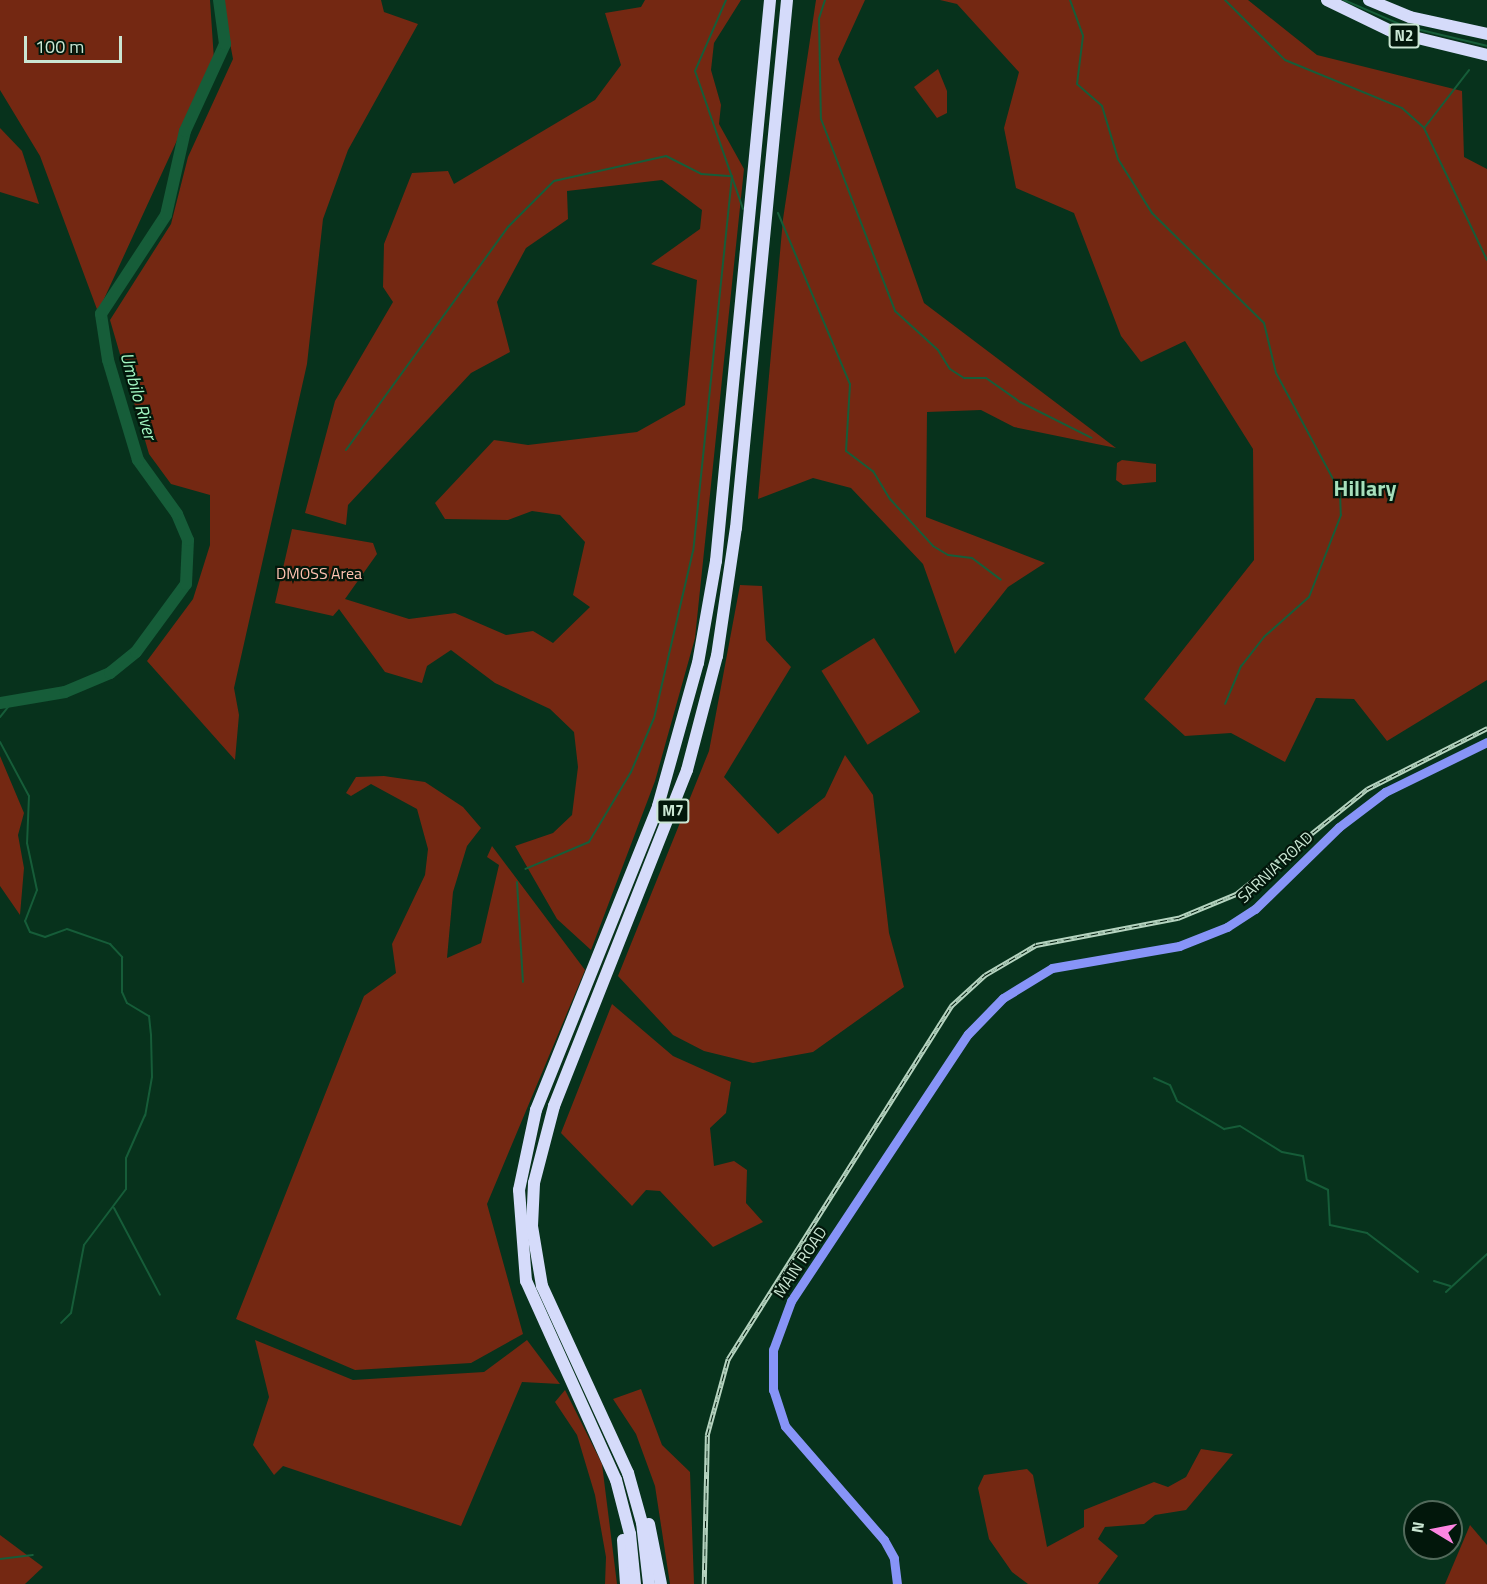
<!DOCTYPE html>
<html>
<head>
<meta charset="utf-8">
<style>
	body { margin:0 }
	#map { position:relative; width:1487px; height:1584px; overflow:hidden; background:#07321c; font-family:"Titillium Web",sans-serif }
	div>[style] { position:absolute }
	[style*='--x'] { left:calc(var(--x)*1px); top:calc(var(--y)*1px); width:calc(var(--w)*1px); rotate:calc(var(--a)*1deg) }
	.green>* { inset:0; background:#742812; transform-origin:0 0 }
	.stream>* { height:2px; margin:-1px; padding:0 1px; transform-origin:1px; border-radius:1px; background:#165d39 }
	.river>* { height:12px; margin:-6px; padding:0 6px; transform-origin:6px; border-radius:6px; background:#165d39 }
	.secondary>* { height:9px; margin:-4.5px; padding:0 4.5px; transform-origin:4.5px; border-radius:4.5px; background:#8794f7 }
	.motorway>* { height:12px; margin:-6px; padding:0 6px; transform-origin:6px; border-radius:6px; background:#d5dbfa }
	.rail>* { height:4.5px; margin-top:-2.25px; transform-origin:0; background:repeating-linear-gradient(90deg,#02170b 0 7px,#b6d4c0 0 14px); box-sizing:border-box; border-block:2px solid #b6d4c0 }
	span { translate:-50% -50%; white-space:nowrap; text-align:center; line-height:1.15; -webkit-text-stroke:4.5px #02170b; paint-order:stroke }
	.shield-label span { padding:2px 4px; background:#02170b; border:2px solid; border-radius:4px; -webkit-text-stroke-width:0 }
	.shield-label { font-size:15px; color:#cae6d3; font-weight:700 }
	.park-label { font-size:16px; color:#fec2b1 }
	.street-label { font-size:16px; color:#cae6d3 }
	.water-label { font-size:18px; color:#a4f9c4; font-style:italic }
	.district-label { font-size:22px; color:#a7dfbb; font-weight:700 }
	.north { position:absolute; left:1403px; top:1500px; width:60px; height:60px; box-sizing:border-box; background:#02170b; border:2px solid #526a5b; border-radius:50%; rotate:280deg; font-size:16px; font-weight:700; line-height:24px; text-align:center; color:#cae6d3 }
	.north::after { content:''; display:block; margin:auto; width:21px; height:27px; background:#fd86e2; clip-path:polygon(50% 0,100% 100%,50% 72%,0 100%) }
	.scale { position:absolute; left:24px; top:36px; width:98px; height:27px; box-sizing:border-box; border:3px solid #cae6d3; border-top:0; padding-left:8px; font-size:18px; line-height:21px; white-space:nowrap; color:#cae6d3; -webkit-text-stroke:4px #02170b; paint-order:stroke }
</style>
</head>
<body>
<div id="map">
	<div class="green">
		<div style="clip-path:polygon(0 0,210px 0,214px 60px,98px 312px,40px 156px,0 90px)"></div>
		<div style="clip-path:polygon(222px 0,381px 0,384px 12px,418px 24px,348px 150px,323px 219px,307px 364px,234px 688px,239px 715px,235px 760px,147px 661px,193px 599px,210px 545px,210px 495px,171px 484px,149px 454px,110px 320px,171px 224px,188px 157px,233px 59px)"></div>
		<div style="clip-path:polygon(645px 0,741px 0,714px 43px,711px 70px,721px 105px,719px 124px,744px 169px,695px 638px,655px 781px,591px 950px,557px 919px,515px 846px,553px 833px,572px 815px,578px 767px,574px 732px,550px 709px,495px 683px,451px 650px,427px 666px,422px 683px,385px 672px,339px 609px,333px 616px,275px 603px,292px 529px,373px 543px,377px 554px,345px 599px,409px 619px,455px 613px,506px 635px,533px 631px,553px 643px,590px 607px,573px 595px,585px 542px,560px 515px,532px 511px,508px 520px,445px 519px,435px 503px,494px 440px,528px 445px,637px 432px,685px 405px,697px 280px,651px 264px,700px 229px,702px 210px,662px 180px,567px 191px,568px 219px,526px 248px,497px 302px,510px 352px,471px 373px,348px 505px,346px 525px,305px 513px,335px 401px,393px 302px,383px 287px,384px 244px,412px 173px,448px 171px,454px 184px,595px 100px,621px 65px,605px 13px,641px 7px)"></div>
		<div style="clip-path:polygon(816px 0,865px 0,838px 59px,924px 303px,1116px 448px,1014px 427px,981px 410px,927px 412px,926px 517px,1045px 563px,1008px 587px,955px 654px,923px 564px,851px 488px,813px 478px,758px 499px,783px 219px)"></div>
		<div style="clip-path:polygon(940px 0,1248px 0,1317px 55px,1462px 91px,1464px 157px,1487px 169px,1487px 680px,1387px 741px,1354px 699px,1316px 698px,1285px 762px,1231px 733px,1185px 736px,1144px 699px,1254px 560px,1253px 449px,1185px 341px,1141px 362px,1121px 336px,1074px 213px,1016px 188px,1004px 128px,1019px 72px,957px 4px)"></div>
		<div style="clip-path:polygon(938px 69px,947px 91px,947px 113px,937px 118px,914px 87px)"></div>
		<div style="clip-path:polygon(0 128px,22px 151px,39px 204px,0 192px)"></div>
		<div style="clip-path:polygon(1122px 460px,1156px 464px,1156px 482px,1123px 485px,1116px 480px,1117px 463px)"></div>
		<div style="clip-path:polygon(740px 585px,762px 586px,766px 640px,791px 667px,724px 777px,778px 834px,825px 797px,845px 755px,873px 795px,889px 933px,904px 987px,813px 1052px,753px 1063px,704px 1051px,673px 1035px,618px 976px,709px 751px)"></div>
		<div style="left:874px;top:638px;width:87px;height:62px;rotate:58deg"></div>
		<div style="clip-path:polygon(0 756px,24px 813px,18px 835px,24px 868px,20px 915px,0 886px)"></div>
		<div style="clip-path:polygon(384px 776px,425px 782px,463px 807px,481px 828px,467px 846px,453px 892px,447px 958px,481px 943px,499px 865px,487px 857px,492px 846px,585px 970px,487px 1204px,523px 1334px,471px 1363px,355px 1370px,236px 1319px,364px 996px,396px 973px,392px 944px,425px 875px,428px 849px,417px 809px,371px 784px,351px 796px,346px 793px,356px 777px)"></div>
		<div style="clip-path:polygon(612px 1004px,673px 1056px,731px 1082px,726px 1113px,710px 1128px,714px 1166px,734px 1161px,747px 1170px,746px 1203px,763px 1222px,713px 1247px,660px 1191px,646px 1190px,632px 1206px,561px 1133px)"></div>
		<div style="clip-path:polygon(255px 1340px,353px 1380px,484px 1372px,527px 1340px,560px 1384px,522px 1382px,461px 1526px,283px 1466px,274px 1475px,253px 1445px,269px 1397px)"></div>
		<div style="clip-path:polygon(641px 1389px,662px 1445px,690px 1472px,694px 1584px,670px 1584px,655px 1486px,636px 1434px,613px 1399px)"></div>
		<div style="clip-path:polygon(565px 1390px,602px 1464px,617px 1584px,605px 1584px,606px 1557px,595px 1495px,577px 1435px,555px 1402px)"></div>
		<div style="clip-path:polygon(1201px 1449px,1233px 1454px,1186px 1510px,1155px 1515px,1144px 1524px,1105px 1527px,1098px 1539px,1118px 1556px,1098px 1584px,1028px 1584px,1012px 1572px,989px 1539px,978px 1488px,984px 1475px,1027px 1469px,1033px 1475px,1047px 1547px,1084px 1527px,1084px 1510px,1154px 1482px,1168px 1487px,1186px 1477px)"></div>
		<div style="clip-path:polygon(1470px 1525px,1487px 1545px,1487px 1584px,1445px 1584px)"></div>
		<div style="clip-path:polygon(0 1535px,43px 1567px,25px 1584px,0 1584px)"></div>
	</div>
	<div class="stream">
		<div style="--x:726;--y:0;--w:77;--a:113.6"></div>
		<div style="--x:695;--y:71;--w:146;--a:70.8"></div>
		<div style="--x:825;--y:0;--w:20;--a:108"></div>
		<div style="--x:819;--y:19;--w:100;--a:88.9"></div>
		<div style="--x:821;--y:119;--w:206;--a:68.9"></div>
		<div style="--x:895;--y:311;--w:58;--a:42.2"></div>
		<div style="--x:938;--y:350;--w:22;--a:58"></div>
		<div style="--x:950;--y:369;--w:17;--a:33"></div>
		<div style="--x:964;--y:378;--w:22;--a:0"></div>
		<div style="--x:986;--y:378;--w:42;--a:35.2"></div>
		<div style="--x:1020;--y:402;--w:80;--a:26.6"></div>
		<div style="--x:1070;--y:0;--w:38;--a:70"></div>
		<div style="--x:1083;--y:36;--w:48;--a:97.1"></div>
		<div style="--x:1077;--y:84;--w:33;--a:41"></div>
		<div style="--x:1102;--y:106;--w:55;--a:73.2"></div>
		<div style="--x:1118;--y:159;--w:64;--a:57.8"></div>
		<div style="--x:1152;--y:213;--w:157;--a:44.5"></div>
		<div style="--x:1264;--y:323;--w:51;--a:76.5"></div>
		<div style="--x:1276;--y:373;--w:135;--a:61.7"></div>
		<div style="--x:1340;--y:492;--w:23;--a:88"></div>
		<div style="--x:1341;--y:515;--w:88;--a:111.3"></div>
		<div style="--x:1309;--y:597;--w:60;--a:138.4"></div>
		<div style="--x:1264;--y:637;--w:37;--a:128"></div>
		<div style="--x:1241;--y:666;--w:41;--a:112.8"></div>
		<div style="--x:1225;--y:0;--w:85;--a:45"></div>
		<div style="--x:1285;--y:60;--w:126;--a:22.3"></div>
		<div style="--x:1402;--y:108;--w:30;--a:42"></div>
		<div style="--x:1424;--y:128;--w:146;--a:64.5"></div>
		<div style="--x:1344;--y:0;--w:65;--a:23.4"></div>
		<div style="--x:1404;--y:26;--w:85;--a:13.5"></div>
		<div style="--x:1425;--y:127;--w:72;--a:-52.3"></div>
		<div style="--x:778;--y:213;--w:186;--a:67.2"></div>
		<div style="--x:850;--y:384;--w:67;--a:93.4"></div>
		<div style="--x:846;--y:451;--w:34;--a:37"></div>
		<div style="--x:873;--y:471;--w:33;--a:59"></div>
		<div style="--x:890;--y:499;--w:64;--a:47.5"></div>
		<div style="--x:933;--y:546;--w:17;--a:31"></div>
		<div style="--x:948;--y:555;--w:24;--a:7"></div>
		<div style="--x:972;--y:558;--w:36;--a:37"></div>
		<div style="--x:346;--y:450;--w:276;--a:-54"></div>
		<div style="--x:508;--y:227;--w:65;--a:-45"></div>
		<div style="--x:554;--y:181;--w:115;--a:-12.6"></div>
		<div style="--x:666;--y:156;--w:39;--a:27"></div>
		<div style="--x:701;--y:174;--w:31;--a:4"></div>
		<div style="--x:732;--y:176;--w:377;--a:95.9"></div>
		<div style="--x:693;--y:551;--w:171;--a:103.1"></div>
		<div style="--x:654;--y:718;--w:59;--a:113.1"></div>
		<div style="--x:631;--y:772;--w:82;--a:121"></div>
		<div style="--x:589;--y:842;--w:69;--a:157.1"></div>
		<div style="--x:0;--y:717;--w:19;--a:-51"></div>
		<div style="--x:0;--y:742;--w:61;--a:61.8"></div>
		<div style="--x:29;--y:796;--w:47;--a:92.4"></div>
		<div style="--x:27;--y:843;--w:48;--a:78"></div>
		<div style="--x:37;--y:890;--w:33;--a:111"></div>
		<div style="--x:25;--y:921;--w:12;--a:66"></div>
		<div style="--x:30;--y:932;--w:16;--a:18"></div>
		<div style="--x:45;--y:937;--w:23;--a:-20"></div>
		<div style="--x:67;--y:929;--w:46;--a:19.2"></div>
		<div style="--x:110;--y:944;--w:18;--a:47"></div>
		<div style="--x:122;--y:957;--w:35;--a:90"></div>
		<div style="--x:122;--y:992;--w:12;--a:66"></div>
		<div style="--x:127;--y:1003;--w:26;--a:31"></div>
		<div style="--x:149;--y:1016;--w:19;--a:84"></div>
		<div style="--x:151;--y:1035;--w:42;--a:88.6"></div>
		<div style="--x:152;--y:1077;--w:39;--a:100"></div>
		<div style="--x:145;--y:1115;--w:47;--a:113.8"></div>
		<div style="--x:126;--y:1158;--w:31;--a:90"></div>
		<div style="--x:126;--y:1189;--w:70;--a:126.9"></div>
		<div style="--x:84;--y:1245;--w:69;--a:100.8"></div>
		<div style="--x:71;--y:1313;--w:14;--a:135"></div>
		<div style="--x:517;--y:882;--w:100;--a:86.6"></div>
		<div style="--x:1154;--y:1078;--w:17;--a:24"></div>
		<div style="--x:1170;--y:1085;--w:17;--a:66"></div>
		<div style="--x:1177;--y:1101;--w:55;--a:30.8"></div>
		<div style="--x:1224;--y:1129;--w:16;--a:-11"></div>
		<div style="--x:1240;--y:1126;--w:49;--a:31.8"></div>
		<div style="--x:1282;--y:1152;--w:21;--a:11"></div>
		<div style="--x:1303;--y:1156;--w:24;--a:81"></div>
		<div style="--x:1307;--y:1180;--w:23;--a:25"></div>
		<div style="--x:1328;--y:1190;--w:35;--a:87"></div>
		<div style="--x:1330;--y:1225;--w:38;--a:12"></div>
		<div style="--x:1367;--y:1233;--w:64;--a:37.4"></div>
		<div style="--x:114;--y:1208;--w:98;--a:62.1"></div>
		<div style="--x:1434;--y:1281;--w:17;--a:17"></div>
		<div style="--x:1446;--y:1292;--w:56;--a:-42.8"></div>
		<div style="--x:0;--y:1559;--w:33;--a:-7"></div>
	</div>
	<div class="river">
		<div style="--x:0;--y:703;--w:66;--a:-9.6"></div>
		<div style="--x:65;--y:692;--w:49;--a:-22.9"></div>
		<div style="--x:110;--y:673;--w:33;--a:-39"></div>
		<div style="--x:136;--y:652;--w:84;--a:-53.7"></div>
		<div style="--x:186;--y:584;--w:44;--a:-87.4"></div>
		<div style="--x:188;--y:540;--w:28;--a:-113"></div>
		<div style="--x:177;--y:514;--w:67;--a:-125.8"></div>
		<div style="--x:138;--y:460;--w:104;--a:-106.7"></div>
		<div style="--x:108;--y:360;--w:47;--a:-98.7"></div>
		<div style="--x:101;--y:314;--w:118;--a:-56.7"></div>
		<div style="--x:166;--y:215;--w:86;--a:-77.3"></div>
		<div style="--x:185;--y:131;--w:96;--a:-65.3"></div>
		<div style="--x:225;--y:44;--w:44;--a:-97.8"></div>
	</div>
	<div class="secondary">
		<div style="--x:897;--y:1584;--w:26;--a:-97"></div>
		<div style="--x:894;--y:1558;--w:21;--a:-119"></div>
		<div style="--x:884;--y:1540;--w:151;--a:-131"></div>
		<div style="--x:785;--y:1426;--w:38;--a:-108"></div>
		<div style="--x:773;--y:1390;--w:40;--a:-90"></div>
		<div style="--x:773;--y:1350;--w:52;--a:-69.8"></div>
		<div style="--x:791;--y:1301;--w:320;--a:-56.5"></div>
		<div style="--x:968;--y:1034;--w:50;--a:-45.8"></div>
		<div style="--x:1003;--y:998;--w:57;--a:-31.5"></div>
		<div style="--x:1052;--y:968;--w:129;--a:-9.8"></div>
		<div style="--x:1179;--y:946;--w:52;--a:-21.6"></div>
		<div style="--x:1227;--y:927;--w:33;--a:-33"></div>
		<div style="--x:1255;--y:909;--w:117;--a:-44.3"></div>
		<div style="--x:1339;--y:827;--w:58;--a:-37.3"></div>
		<div style="--x:1385;--y:792;--w:114;--a:-26.1"></div>
	</div>
	<div class="motorway">
		<div style="--x:1327;--y:0;--w:73;--a:25.9"></div>
		<div style="--x:1393;--y:32;--w:97;--a:13.7"></div>
		<div style="--x:1369;--y:0;--w:44;--a:22.5"></div>
		<div style="--x:1410;--y:17;--w:79;--a:12.4"></div>
		<div style="--x:649;--y:1524;--w:61;--a:78.7"></div>
		<div style="--x:623;--y:1540;--w:44;--a:86.1"></div>
		<div style="--x:635;--y:1584;--w:50;--a:-95.7"></div>
		<div style="--x:630;--y:1534;--w:56;--a:-104.5"></div>
		<div style="--x:616;--y:1480;--w:218;--a:-114.3"></div>
		<div style="--x:526;--y:1281;--w:91;--a:-94.4"></div>
		<div style="--x:519;--y:1190;--w:82;--a:-78"></div>
		<div style="--x:536;--y:1110;--w:328;--a:-68.1"></div>
		<div style="--x:658;--y:806;--w:148;--a:-74.4"></div>
		<div style="--x:698;--y:663;--w:104;--a:-80"></div>
		<div style="--x:716;--y:561;--w:564;--a:-84.5"></div>
		<div style="--x:649;--y:1584;--w:61;--a:-96.5"></div>
		<div style="--x:642;--y:1523;--w:52;--a:-105.6"></div>
		<div style="--x:628;--y:1473;--w:206;--a:-114.7"></div>
		<div style="--x:542;--y:1286;--w:61;--a:-99.5"></div>
		<div style="--x:532;--y:1226;--w:43;--a:-87.3"></div>
		<div style="--x:534;--y:1183;--w:80;--a:-75.4"></div>
		<div style="--x:554;--y:1106;--w:361;--a:-68.4"></div>
		<div style="--x:687;--y:770;--w:118;--a:-75.3"></div>
		<div style="--x:717;--y:656;--w:129;--a:-81.6"></div>
		<div style="--x:736;--y:528;--w:530;--a:-84.48"></div>
	</div>
	<div class="rail">
		<div style="--x:704;--y:1584;--w:149;--a:-88.8"></div>
		<div style="--x:707;--y:1435;--w:79;--a:-74.6"></div>
		<div style="--x:728;--y:1359;--w:418;--a:-57.7"></div>
		<div style="--x:951;--y:1006;--w:46;--a:-42.4"></div>
		<div style="--x:985;--y:975;--w:59;--a:-30.5"></div>
		<div style="--x:1036;--y:945;--w:145;--a:-10.8"></div>
		<div style="--x:1178;--y:918;--w:63;--a:-22.5"></div>
		<div style="--x:1236;--y:894;--w:168;--a:-38.7"></div>
		<div style="--x:1367;--y:789;--w:135;--a:-26.9"></div>
	</div>
	<div class="shield-label">
		<span style="left:1404px;top:36px">N2</span>
		<span style="left:673px;top:811px">M7</span>
	</div>
	<div class="park-label">
		<span style="left:319px;top:573px">DMOSS Area</span>
	</div>
	<div class="street-label">
		<span style="left:1275px;top:867px;rotate:-43deg">SARNIA ROAD</span>
		<span style="left:800px;top:1262px;rotate:-56deg">MAIN ROAD</span>
	</div>
	<div class="water-label">
		<span style="left:138px;top:396px;rotate:74deg">Umbilo River</span>
	</div>
	<div class="district-label">
		<span style="left:1365px;top:489px">Hillary</span>
	</div>
	<div class="north">N</div>
	<div class="scale">100 m</div>
</div>
</body>
</html>
